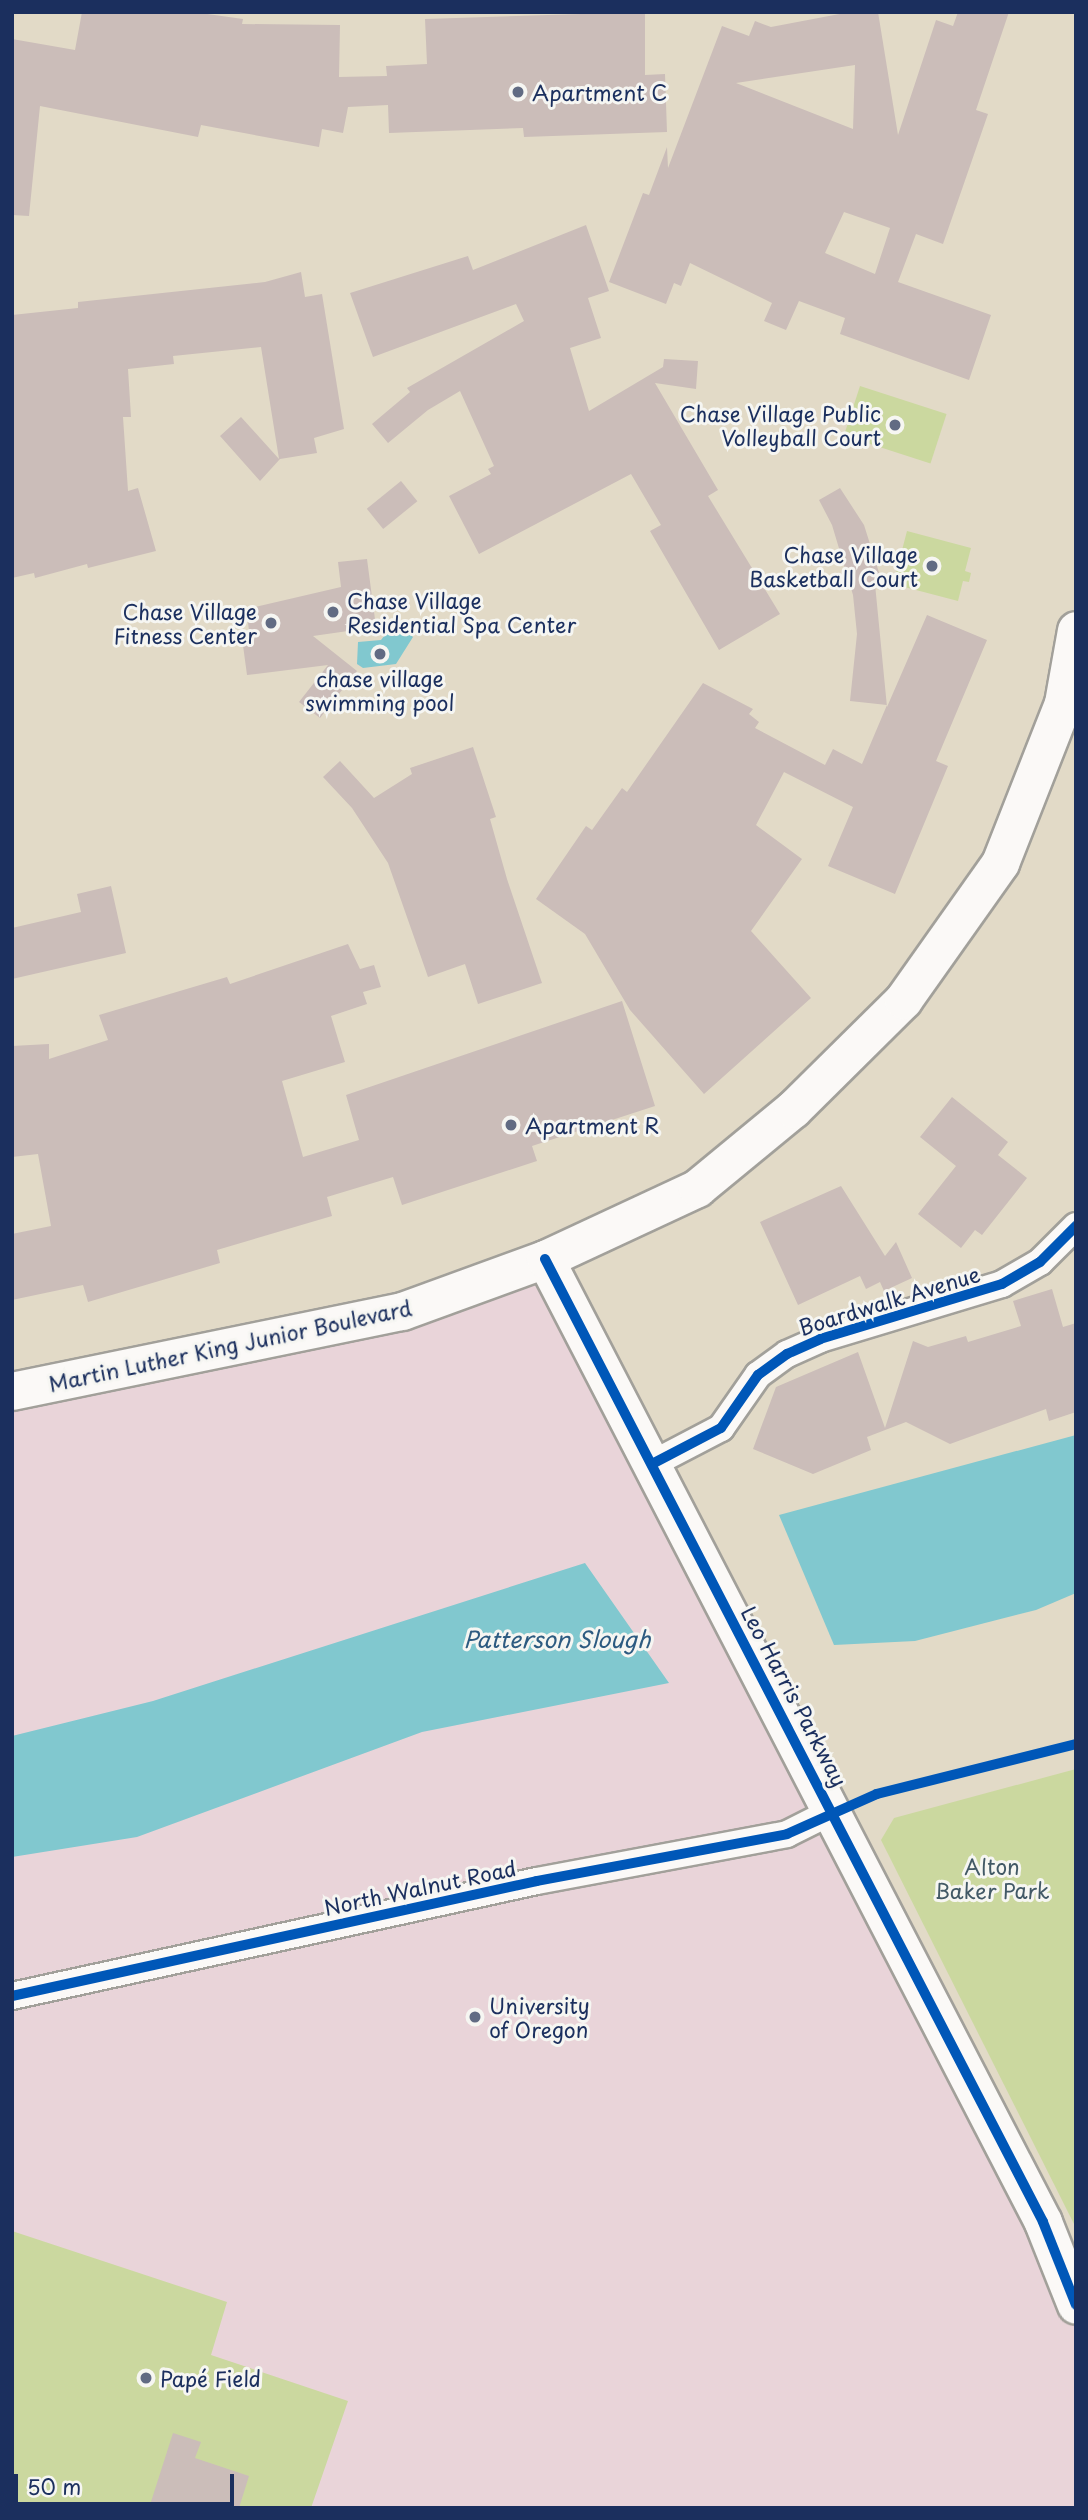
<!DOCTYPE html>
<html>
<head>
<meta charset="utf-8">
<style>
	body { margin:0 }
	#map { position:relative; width:1088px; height:2520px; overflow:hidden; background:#e2dac7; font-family:"Playpen Sans",sans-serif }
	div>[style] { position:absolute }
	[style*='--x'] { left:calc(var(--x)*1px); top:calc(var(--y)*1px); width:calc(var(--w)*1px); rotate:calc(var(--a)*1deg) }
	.built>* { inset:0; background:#e9d4d9 }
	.green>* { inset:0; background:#cbd89f; transform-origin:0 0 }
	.water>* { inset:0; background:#81c8cf }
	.building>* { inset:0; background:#cbbdb9; transform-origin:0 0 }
	.roads { filter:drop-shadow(2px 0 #a2a09a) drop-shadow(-2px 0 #a2a09a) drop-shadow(0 2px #a2a09a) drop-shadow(0 -2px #a2a09a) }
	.street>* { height:26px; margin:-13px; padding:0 13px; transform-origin:13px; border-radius:13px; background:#fbf9f7 }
	.secondary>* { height:37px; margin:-18.5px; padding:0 18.5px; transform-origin:18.5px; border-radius:18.5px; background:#fbf9f7 }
	.cycleway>* { height:10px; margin:-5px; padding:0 5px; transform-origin:5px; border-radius:5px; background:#0057b8 }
	.dots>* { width:19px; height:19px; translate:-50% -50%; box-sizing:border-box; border:4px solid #f6f6f2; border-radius:50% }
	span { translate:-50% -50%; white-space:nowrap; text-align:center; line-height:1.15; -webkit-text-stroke:6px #f6f6f2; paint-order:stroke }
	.poi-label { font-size:21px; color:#1b2f5e }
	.left { translate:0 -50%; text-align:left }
	.right { translate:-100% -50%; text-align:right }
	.street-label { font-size:21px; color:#1b2f5e }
	.park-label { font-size:21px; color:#425966 }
	.water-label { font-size:23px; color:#2d5b81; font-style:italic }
	.frame { position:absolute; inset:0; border:14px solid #1b2f5e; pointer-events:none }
	.scale { position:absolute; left:14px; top:2474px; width:220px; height:32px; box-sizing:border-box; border:4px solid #1b2f5e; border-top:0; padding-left:9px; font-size:21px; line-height:24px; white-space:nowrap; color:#1b2f5e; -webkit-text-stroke:5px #f6f6f2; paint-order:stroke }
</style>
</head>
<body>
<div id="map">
	<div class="built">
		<div style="clip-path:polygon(545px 1259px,1076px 2305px,1076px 2508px,12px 2508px,12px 1383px)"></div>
	</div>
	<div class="green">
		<div style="left:860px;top:386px;width:91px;height:52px;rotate:18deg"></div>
		<div style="clip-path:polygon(907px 531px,971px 548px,965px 571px,971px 573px,969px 582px,963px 581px,958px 601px,893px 584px,899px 562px,893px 559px,894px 552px,901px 554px)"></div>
		<div style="clip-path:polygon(1076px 1769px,1076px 2228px,881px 1840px,894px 1818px)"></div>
		<div style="clip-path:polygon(12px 2231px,227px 2302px,211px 2355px,348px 2401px,311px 2508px,12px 2508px)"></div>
	</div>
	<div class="water">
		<div style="clip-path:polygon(399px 625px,413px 637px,396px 664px,363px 668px,357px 664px,358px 642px,381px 640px,392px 626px)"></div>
		<div style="clip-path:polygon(1076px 1435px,1076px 1593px,1036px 1610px,915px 1641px,834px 1645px,779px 1515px)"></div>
		<div style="clip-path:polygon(585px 1563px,669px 1683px,422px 1732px,137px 1837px,12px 1857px,12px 1736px,153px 1701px)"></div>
	</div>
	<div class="building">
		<div style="clip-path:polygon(82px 12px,193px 12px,243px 19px,242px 24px,340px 25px,339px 77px,387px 76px,386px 66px,427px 64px,425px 19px,645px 12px,645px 75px,665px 74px,667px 132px,524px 137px,523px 128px,389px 133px,388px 105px,348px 107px,343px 133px,322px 129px,319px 147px,201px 125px,198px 137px,40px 106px,29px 216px,12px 215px,12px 39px,75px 50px)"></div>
		<div style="clip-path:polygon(evenodd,850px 12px,878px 12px,898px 135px,936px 20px,953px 26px,958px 12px,1009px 12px,976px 110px,988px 114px,943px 244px,916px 234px,898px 282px,991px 315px,969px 380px,840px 334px,845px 318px,799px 301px,786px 330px,764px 321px,772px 303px,690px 263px,681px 286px,674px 283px,666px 304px,609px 282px,643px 193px,649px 195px,667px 147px,668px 168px,722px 26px,749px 36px,755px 21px,771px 27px,850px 12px,855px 65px,853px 129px,736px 83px,855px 65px,850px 12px,844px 212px,890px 228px,875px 274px,825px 253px,844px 212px)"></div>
		<div style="clip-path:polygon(586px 225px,609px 291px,588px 298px,601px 338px,570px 348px,589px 411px,663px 367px,664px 359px,698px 361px,696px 389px,655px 383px,718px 490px,708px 496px,780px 614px,719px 650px,650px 531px,661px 525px,631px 474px,479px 554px,449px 496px,491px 474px,488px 469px,494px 466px,460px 391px,428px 410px,388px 443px,372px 424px,410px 392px,407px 388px,524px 321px,516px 304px,373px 357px,350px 293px,468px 256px,473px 270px)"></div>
		<div style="clip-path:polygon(301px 272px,305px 297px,322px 294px,344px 429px,314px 438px,317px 453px,280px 459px,260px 481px,220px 436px,241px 417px,279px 459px,261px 347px,173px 356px,174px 364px,128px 369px,131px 417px,123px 417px,128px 491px,138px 488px,156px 551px,88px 568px,87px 564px,35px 578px,34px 573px,12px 578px,12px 315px,78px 308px,78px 302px,265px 282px)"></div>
		<div style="left:401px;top:481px;width:26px;height:44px;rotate:51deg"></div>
		<div style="clip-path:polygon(840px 488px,864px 525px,882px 582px,875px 584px,887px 707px,927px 615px,987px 640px,936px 761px,948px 766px,895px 894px,828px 866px,853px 807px,784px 772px,756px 825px,802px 859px,751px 931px,811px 998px,704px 1094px,630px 1010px,585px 934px,536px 899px,586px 826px,592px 830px,622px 788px,627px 792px,703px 683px,753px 709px,749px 714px,759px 722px,755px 728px,825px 765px,833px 749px,862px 764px,887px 705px,850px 701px,857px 634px,853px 595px,832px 525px,819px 500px)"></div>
		<div style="clip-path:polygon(367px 559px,376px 627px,313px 636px,357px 671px,320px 718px,299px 702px,328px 665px,247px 675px,242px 638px,250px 637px,246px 609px,341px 587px,338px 562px)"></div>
		<div style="clip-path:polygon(473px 747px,496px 817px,490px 819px,507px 879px,542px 983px,478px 1004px,465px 964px,428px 977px,388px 863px,352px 808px,323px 777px,340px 761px,374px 798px,412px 774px,410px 768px)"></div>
		<div style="clip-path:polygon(111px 886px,126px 953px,12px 979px,12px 928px,81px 912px,77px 894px)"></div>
		<div style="clip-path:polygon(348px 944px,360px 969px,374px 965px,381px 987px,363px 992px,367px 1004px,331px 1016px,345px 1062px,282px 1081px,303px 1157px,359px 1140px,346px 1095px,622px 1001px,655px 1106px,532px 1146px,537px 1161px,402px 1205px,393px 1177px,327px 1197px,332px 1216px,217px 1250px,220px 1263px,88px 1302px,83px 1285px,12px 1300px,12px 1234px,51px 1226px,38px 1154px,12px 1157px,12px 1046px,49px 1044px,49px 1059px,108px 1040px,99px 1015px,227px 977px,230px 984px)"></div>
		<div style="clip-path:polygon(952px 1097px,1008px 1142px,998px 1155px,1027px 1178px,982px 1235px,975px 1230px,961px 1248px,918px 1214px,956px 1166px,920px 1137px)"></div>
		<div style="clip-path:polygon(841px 1186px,885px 1256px,896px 1242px,912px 1278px,884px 1291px,880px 1282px,866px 1289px,860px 1276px,798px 1305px,760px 1222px)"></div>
		<div style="clip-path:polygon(1052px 1289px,1063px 1327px,1076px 1323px,1076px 1412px,1049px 1421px,1046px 1409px,950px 1444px,906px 1422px,867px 1437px,871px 1450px,813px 1474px,753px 1449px,776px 1387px,858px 1352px,885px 1428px,913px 1341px,928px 1347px,966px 1336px,968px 1342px,1021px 1326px,1013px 1301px)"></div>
		<div style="clip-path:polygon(173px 2433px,201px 2442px,195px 2458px,249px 2476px,239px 2508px,149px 2508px)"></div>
	</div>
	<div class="roads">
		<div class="street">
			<div style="--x:652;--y:1464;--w:78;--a:-27.6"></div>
			<div style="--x:721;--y:1428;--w:65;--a:-55.1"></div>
			<div style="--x:758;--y:1375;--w:36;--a:-36"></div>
			<div style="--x:787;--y:1354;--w:36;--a:-24"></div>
			<div style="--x:820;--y:1339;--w:190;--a:-16.8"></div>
			<div style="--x:1002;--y:1284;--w:44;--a:-30.1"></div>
			<div style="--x:1040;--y:1262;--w:51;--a:-45"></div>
			<div style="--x:12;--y:1996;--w:537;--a:-12.36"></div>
			<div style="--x:537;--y:1881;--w:254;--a:-10.6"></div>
			<div style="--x:787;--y:1834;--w:51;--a:-26.6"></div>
		</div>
		<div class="secondary">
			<div style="--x:545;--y:1259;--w:1084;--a:62.65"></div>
			<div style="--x:1043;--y:2222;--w:89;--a:68.3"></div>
			<div style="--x:12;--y:1391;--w:398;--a:-11.6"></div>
			<div style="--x:402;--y:1311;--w:152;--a:-20"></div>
			<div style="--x:545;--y:1259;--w:168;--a:-25"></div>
			<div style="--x:697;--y:1188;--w:124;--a:-39.5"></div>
			<div style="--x:793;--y:1109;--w:155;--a:-44.7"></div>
			<div style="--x:903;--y:1000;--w:168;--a:-54.7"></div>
			<div style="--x:1000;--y:863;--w:172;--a:-68.5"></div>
			<div style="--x:1063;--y:703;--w:74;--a:-79.9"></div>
		</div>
	</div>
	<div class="cycleway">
		<div style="--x:545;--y:1259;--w:1084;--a:62.65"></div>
		<div style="--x:1043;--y:2222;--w:89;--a:68.3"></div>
		<div style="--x:652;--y:1464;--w:78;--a:-27.6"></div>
		<div style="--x:721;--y:1428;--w:65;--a:-55.1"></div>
		<div style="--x:758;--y:1375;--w:36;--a:-36"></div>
		<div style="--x:787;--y:1354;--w:36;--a:-24"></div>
		<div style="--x:820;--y:1339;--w:190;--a:-16.8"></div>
		<div style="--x:1002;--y:1284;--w:44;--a:-30.1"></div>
		<div style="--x:1040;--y:1262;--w:51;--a:-45"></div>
		<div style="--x:12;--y:1996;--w:537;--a:-12.36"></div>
		<div style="--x:537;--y:1881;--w:254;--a:-10.6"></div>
		<div style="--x:787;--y:1834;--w:98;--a:-24"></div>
		<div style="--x:877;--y:1794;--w:205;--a:-14.1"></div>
	</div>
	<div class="dots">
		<div style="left:518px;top:92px;background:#616b83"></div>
		<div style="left:895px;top:425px;background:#616b83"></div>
		<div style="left:932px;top:566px;background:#616b83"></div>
		<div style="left:333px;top:612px;background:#616b83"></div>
		<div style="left:271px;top:623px;background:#616b83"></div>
		<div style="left:380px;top:654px;background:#616b83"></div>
		<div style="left:511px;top:1125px;background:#616b83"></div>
		<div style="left:475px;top:2017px;background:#616b83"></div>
		<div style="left:146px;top:2378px;background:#616b83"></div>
	</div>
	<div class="poi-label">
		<span class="left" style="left:532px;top:92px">Apartment C</span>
		<span class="right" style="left:881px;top:425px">Chase Village Public<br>Volleyball Court</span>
		<span class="right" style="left:918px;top:566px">Chase Village<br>Basketball Court</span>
		<span class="left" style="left:347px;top:612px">Chase Village<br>Residential Spa Center</span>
		<span class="right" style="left:257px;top:623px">Chase Village<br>Fitness Center</span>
		<span style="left:380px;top:690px">chase village<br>swimming pool</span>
		<span class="left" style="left:525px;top:1125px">Apartment R</span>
		<span class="left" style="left:489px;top:2017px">University<br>of Oregon</span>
		<span class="left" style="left:160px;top:2378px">Papé Field</span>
	</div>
	<div class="street-label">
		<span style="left:889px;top:1300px;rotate:-17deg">Boardwalk Avenue</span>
		<span style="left:230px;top:1345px;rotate:-12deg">Martin Luther King Junior Boulevard</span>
		<span style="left:795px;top:1696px;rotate:62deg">Leo Harris Parkway</span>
		<span style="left:420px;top:1887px;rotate:-12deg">North Walnut Road</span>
	</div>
	<div class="park-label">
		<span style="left:992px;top:1878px">Alton<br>Baker Park</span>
	</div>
	<div class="water-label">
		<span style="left:557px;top:1639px">Patterson Slough</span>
	</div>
	<div class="frame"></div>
	<div class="scale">50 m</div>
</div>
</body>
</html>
